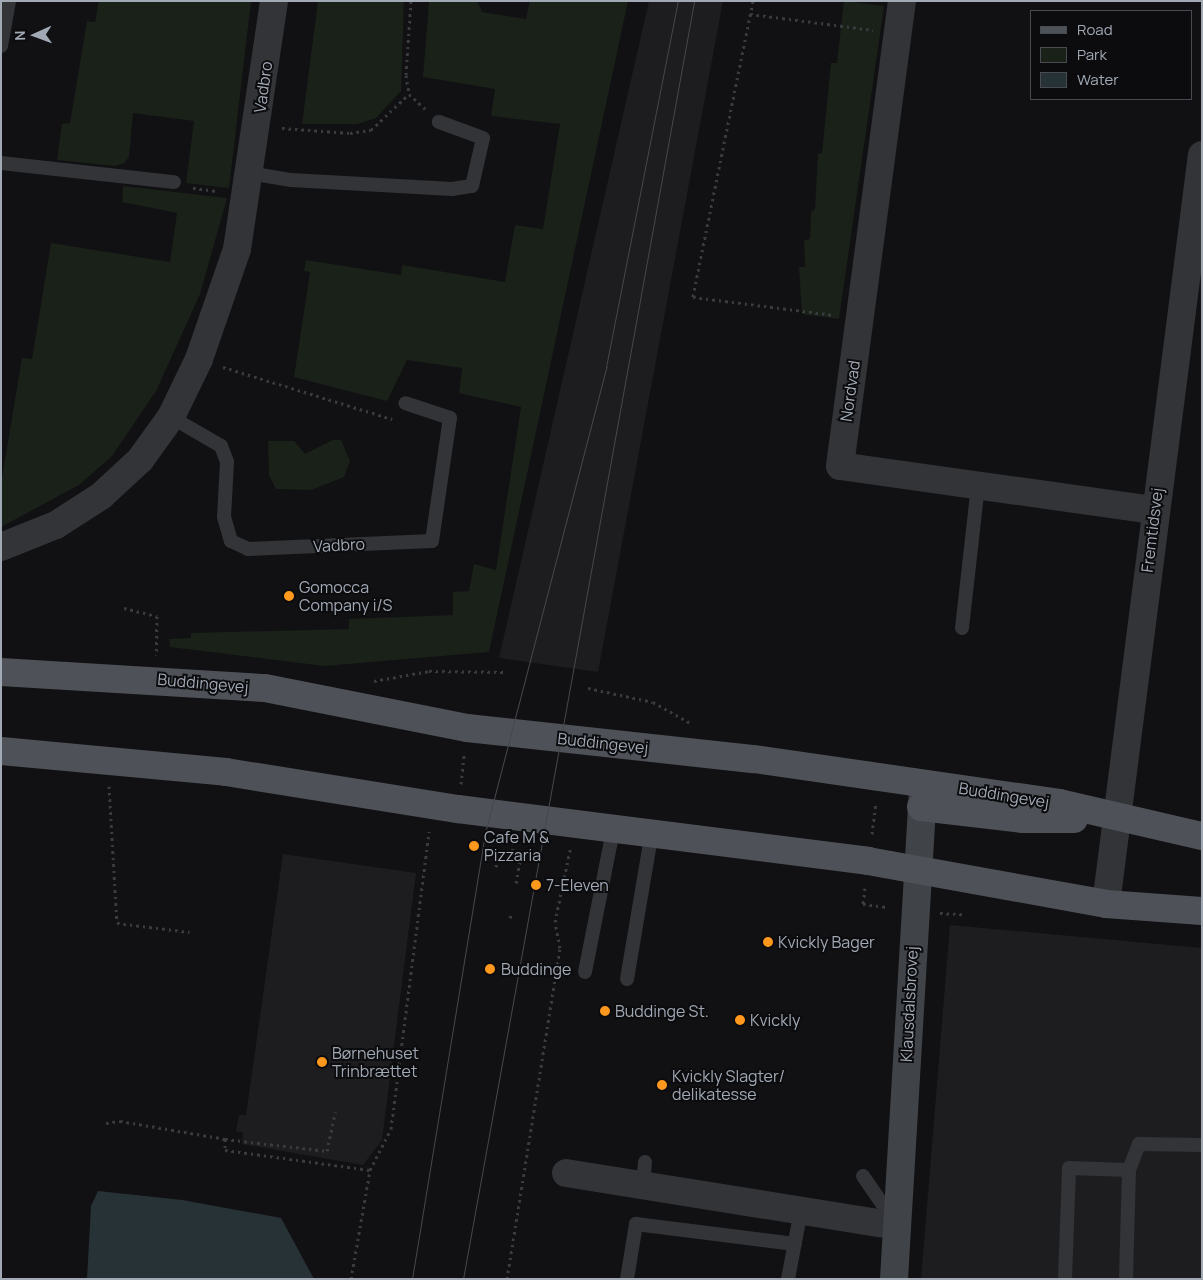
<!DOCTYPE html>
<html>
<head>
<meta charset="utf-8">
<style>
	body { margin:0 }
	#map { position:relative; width:1203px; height:1280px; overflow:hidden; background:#111113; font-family:Manrope,sans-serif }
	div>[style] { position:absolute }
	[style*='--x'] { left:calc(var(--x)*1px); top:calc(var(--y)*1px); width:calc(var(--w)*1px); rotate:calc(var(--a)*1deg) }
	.built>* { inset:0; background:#1d1d20 }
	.green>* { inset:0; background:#192119 }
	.water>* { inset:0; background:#273237 }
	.path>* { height:3px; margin-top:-1.5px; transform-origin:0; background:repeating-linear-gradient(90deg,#383b3f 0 2.5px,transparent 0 6.5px) }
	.lane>* { height:14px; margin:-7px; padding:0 7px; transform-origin:7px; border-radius:7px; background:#323438 }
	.street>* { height:28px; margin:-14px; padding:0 14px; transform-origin:14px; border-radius:14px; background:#323438 }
	.secondary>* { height:28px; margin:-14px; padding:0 14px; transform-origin:14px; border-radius:14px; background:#404348 }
	.primary>* { height:28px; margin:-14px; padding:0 14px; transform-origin:14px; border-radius:14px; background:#4e5157 }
	.tram>* { height:1px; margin:-0.5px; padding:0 0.5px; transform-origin:0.5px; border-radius:0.5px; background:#45484d }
	.dots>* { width:14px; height:14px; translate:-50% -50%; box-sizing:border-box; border:2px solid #0c0c0e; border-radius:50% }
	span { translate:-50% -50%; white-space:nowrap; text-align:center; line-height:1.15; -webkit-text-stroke:4px #0c0c0e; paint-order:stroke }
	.street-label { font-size:16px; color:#a1a9b5 }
	.poi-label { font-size:16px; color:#a1a9b5 }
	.left { translate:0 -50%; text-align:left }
	.frame { position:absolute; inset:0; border:2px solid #a1a9b5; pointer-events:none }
	.legend { position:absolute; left:1030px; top:10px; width:162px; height:90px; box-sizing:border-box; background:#0c0c0e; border:1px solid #484b51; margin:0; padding:6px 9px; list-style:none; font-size:15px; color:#a1a9b5 }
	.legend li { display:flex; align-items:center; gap:10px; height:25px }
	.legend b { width:25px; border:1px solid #484b51 }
	.north { position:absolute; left:10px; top:10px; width:50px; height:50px; -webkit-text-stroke:4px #0c0c0e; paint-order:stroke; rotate:268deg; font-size:14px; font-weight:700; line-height:20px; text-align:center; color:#a1a9b5 }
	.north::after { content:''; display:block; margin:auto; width:18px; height:22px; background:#a1a9b5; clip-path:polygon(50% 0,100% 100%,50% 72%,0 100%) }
</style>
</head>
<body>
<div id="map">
	<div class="built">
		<div style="clip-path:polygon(649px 1px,723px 1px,598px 672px,499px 658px)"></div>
		<div style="clip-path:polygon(283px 854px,416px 873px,382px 1140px,363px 1165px,242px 1144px,243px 1133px,236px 1131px,239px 1115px,246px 1115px)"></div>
		<div style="clip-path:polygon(950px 925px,1202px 948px,1202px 1279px,921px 1279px)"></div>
	</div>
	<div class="green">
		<div style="clip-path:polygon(99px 1px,251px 1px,229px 188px,186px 183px,194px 121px,133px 113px,129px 157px,124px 163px,115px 166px,57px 160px,62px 124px,70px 123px,87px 21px,95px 22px)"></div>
		<div style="clip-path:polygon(318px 1px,404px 1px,401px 91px,376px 118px,357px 124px,302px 124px)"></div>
		<div style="clip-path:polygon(429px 1px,477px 1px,482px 12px,526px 19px,530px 1px,628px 1px,489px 652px,324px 666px,170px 647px,169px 639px,191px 638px,191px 633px,349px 629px,349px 619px,453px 615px,453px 592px,469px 591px,474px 564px,496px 570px,521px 407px,459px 393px,462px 368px,407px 360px,387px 401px,294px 377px,310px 272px,304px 271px,306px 260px,401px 275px,402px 265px,505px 282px,515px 225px,543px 229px,560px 124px,491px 116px,495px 89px,423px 77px)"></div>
		<div style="clip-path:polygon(844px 1px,884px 6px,839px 319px,802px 314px,799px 267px,805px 267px,804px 240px,810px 239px,811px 212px,815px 209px,818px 154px,822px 153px,831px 63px,837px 63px)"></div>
		<div style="clip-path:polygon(123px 186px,227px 198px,200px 294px,156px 391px,112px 456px,79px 485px,1px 527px,1px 484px,22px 358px,32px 359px,51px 243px,170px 262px,177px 213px,122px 202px)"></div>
		<div style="clip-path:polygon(333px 440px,341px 440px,350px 461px,344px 477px,311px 490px,276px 489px,269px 475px,268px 441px,294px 441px,305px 454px)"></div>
	</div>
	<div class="water">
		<div style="clip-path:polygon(98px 1191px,182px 1200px,281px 1218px,314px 1279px,87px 1279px,91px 1206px)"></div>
	</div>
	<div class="path">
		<div style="--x:411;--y:1;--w:74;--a:93.9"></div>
		<div style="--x:406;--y:75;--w:19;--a:81"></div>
		<div style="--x:409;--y:94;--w:23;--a:43"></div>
		<div style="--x:753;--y:1;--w:302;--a:101.5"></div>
		<div style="--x:693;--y:297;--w:142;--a:7.3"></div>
		<div style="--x:750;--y:14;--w:124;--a:7.4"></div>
		<div style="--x:282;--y:128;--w:68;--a:4.2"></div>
		<div style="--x:350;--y:133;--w:21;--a:-8"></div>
		<div style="--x:371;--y:130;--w:52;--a:-43.5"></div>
		<div style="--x:193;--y:188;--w:26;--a:7"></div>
		<div style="--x:223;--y:367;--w:177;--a:17.1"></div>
		<div style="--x:124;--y:608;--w:34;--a:14"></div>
		<div style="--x:157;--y:616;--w:39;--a:91"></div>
		<div style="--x:374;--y:681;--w:56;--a:-10.3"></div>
		<div style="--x:429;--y:671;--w:78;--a:0.7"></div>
		<div style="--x:588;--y:688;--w:66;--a:12.2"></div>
		<div style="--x:653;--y:702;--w:45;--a:29.4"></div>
		<div style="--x:461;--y:784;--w:29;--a:-84"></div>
		<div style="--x:109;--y:786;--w:137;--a:86.7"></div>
		<div style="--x:117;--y:923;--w:73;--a:7.1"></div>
		<div style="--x:872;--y:834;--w:31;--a:-83"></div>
		<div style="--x:514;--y:842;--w:11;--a:100"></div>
		<div style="--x:512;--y:853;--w:9;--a:13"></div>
		<div style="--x:521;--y:855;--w:29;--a:100"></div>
		<div style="--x:496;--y:867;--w:16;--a:-79"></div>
		<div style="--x:499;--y:851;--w:13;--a:9"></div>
		<div style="--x:865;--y:888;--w:16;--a:97"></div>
		<div style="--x:863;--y:904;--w:26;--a:7"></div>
		<div style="--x:940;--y:913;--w:22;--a:3"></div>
		<div style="--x:510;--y:918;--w:3;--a:-72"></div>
		<div style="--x:106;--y:1123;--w:14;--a:-8"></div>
		<div style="--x:120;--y:1121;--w:107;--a:9.7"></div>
		<div style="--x:225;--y:1139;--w:11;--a:90"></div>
		<div style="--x:225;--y:1150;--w:146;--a:7.9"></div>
		<div style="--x:225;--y:1139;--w:103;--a:6.7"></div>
		<div style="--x:327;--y:1151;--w:40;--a:-78"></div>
		<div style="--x:351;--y:1279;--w:111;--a:-80.1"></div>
		<div style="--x:370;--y:1170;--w:46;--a:-62.9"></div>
		<div style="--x:391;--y:1129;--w:300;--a:-82.7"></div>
		<div style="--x:507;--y:1279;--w:335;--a:-80.9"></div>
		<div style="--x:560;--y:948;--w:26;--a:-101"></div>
		<div style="--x:555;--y:922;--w:74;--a:-78.2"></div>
	</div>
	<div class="lane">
		<div style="--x:1;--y:46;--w:46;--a:-79.9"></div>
		<div style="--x:1;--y:163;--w:174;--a:6.3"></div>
		<div style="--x:249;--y:173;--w:43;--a:9.5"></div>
		<div style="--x:291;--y:180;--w:161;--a:3.2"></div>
		<div style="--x:452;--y:189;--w:20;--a:-9"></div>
		<div style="--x:472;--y:186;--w:49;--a:-77.1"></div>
		<div style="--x:483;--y:138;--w:47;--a:-160"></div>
		<div style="--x:171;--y:417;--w:58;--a:30.1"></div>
		<div style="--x:221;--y:446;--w:17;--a:69"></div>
		<div style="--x:227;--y:462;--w:55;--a:93.1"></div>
		<div style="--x:224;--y:517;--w:25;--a:74"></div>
		<div style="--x:231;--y:541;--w:19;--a:25"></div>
		<div style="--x:248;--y:549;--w:184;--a:-2.5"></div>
		<div style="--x:432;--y:541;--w:124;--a:-81.7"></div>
		<div style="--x:450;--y:418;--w:47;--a:-161.6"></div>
		<div style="--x:962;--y:628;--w:144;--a:-83.6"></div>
		<div style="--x:585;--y:972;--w:145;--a:-78.8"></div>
		<div style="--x:627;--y:979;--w:150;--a:-80.4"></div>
		<div style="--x:1129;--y:1170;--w:28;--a:-69"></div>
		<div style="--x:1139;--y:1144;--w:63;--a:0.9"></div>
		<div style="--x:863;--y:1176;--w:55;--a:55.4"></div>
		<div style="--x:643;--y:1185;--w:23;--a:-85"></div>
		<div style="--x:627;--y:1279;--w:56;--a:-80.7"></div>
		<div style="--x:636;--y:1224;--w:160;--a:7.2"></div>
		<div style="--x:788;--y:1279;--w:70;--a:-79.3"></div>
		<div style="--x:1065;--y:1279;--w:111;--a:-87.9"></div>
		<div style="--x:1069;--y:1168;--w:60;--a:1.9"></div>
		<div style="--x:1129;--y:1170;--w:109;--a:91.6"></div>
	</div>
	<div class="street">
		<div style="--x:902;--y:1;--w:469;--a:97.6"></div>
		<div style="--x:840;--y:466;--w:317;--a:8"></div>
		<div style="--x:1;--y:547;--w:59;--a:-21.8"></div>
		<div style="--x:56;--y:525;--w:54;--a:-32.8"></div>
		<div style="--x:101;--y:496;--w:53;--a:-42.7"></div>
		<div style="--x:140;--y:460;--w:53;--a:-54.2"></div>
		<div style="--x:171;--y:417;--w:64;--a:-64.2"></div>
		<div style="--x:199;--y:359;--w:116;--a:-70.9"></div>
		<div style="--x:237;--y:249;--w:251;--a:-81.5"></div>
		<div style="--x:1106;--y:904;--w:755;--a:-82.7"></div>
		<div style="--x:566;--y:1173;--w:335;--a:9.1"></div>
	</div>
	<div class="secondary">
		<div style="--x:894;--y:1279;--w:496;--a:-86.6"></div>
	</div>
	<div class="primary">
		<div style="--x:1;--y:672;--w:264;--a:3.5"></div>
		<div style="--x:265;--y:688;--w:206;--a:11.2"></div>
		<div style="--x:467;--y:728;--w:289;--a:6.2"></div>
		<div style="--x:754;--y:759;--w:308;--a:8.2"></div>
		<div style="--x:1059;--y:803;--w:147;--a:13"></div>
		<div style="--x:1;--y:751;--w:226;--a:5.3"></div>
		<div style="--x:226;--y:772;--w:235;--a:9.1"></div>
		<div style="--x:458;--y:809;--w:413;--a:7.2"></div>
		<div style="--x:868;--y:861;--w:242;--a:10.2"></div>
		<div style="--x:1106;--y:904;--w:96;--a:4.2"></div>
		<div style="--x:921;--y:807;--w:103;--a:6.7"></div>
		<div style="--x:1023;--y:819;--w:51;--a:0"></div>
	</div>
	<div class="tram">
		<div style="--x:412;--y:1279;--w:448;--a:-80.7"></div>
		<div style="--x:484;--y:837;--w:486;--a:-75.4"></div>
		<div style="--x:606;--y:367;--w:373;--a:-78.9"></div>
		<div style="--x:463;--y:1279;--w:1299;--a:-79.75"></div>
	</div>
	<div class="dots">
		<div style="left:289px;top:596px;background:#ff991d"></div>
		<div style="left:474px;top:846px;background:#ff991d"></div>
		<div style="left:536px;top:885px;background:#ff991d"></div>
		<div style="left:768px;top:942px;background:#ff991d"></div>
		<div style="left:490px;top:969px;background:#ff991d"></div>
		<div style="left:605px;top:1011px;background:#ff991d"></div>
		<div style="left:740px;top:1020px;background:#ff991d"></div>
		<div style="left:322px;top:1062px;background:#ff991d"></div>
		<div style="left:662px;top:1085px;background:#ff991d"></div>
	</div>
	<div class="street-label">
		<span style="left:263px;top:87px;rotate:-82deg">Vadbro</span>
		<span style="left:850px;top:391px;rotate:-82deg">Nordvad</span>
		<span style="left:1152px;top:530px;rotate:-83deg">Fremtidsvej</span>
		<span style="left:339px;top:545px;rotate:-3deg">Vadbro</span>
		<span style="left:203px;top:683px;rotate:5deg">Buddingevej</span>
		<span style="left:603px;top:743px;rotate:6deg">Buddingevej</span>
		<span style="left:1004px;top:795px;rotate:9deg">Buddingevej</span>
		<span style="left:909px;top:1004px;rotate:-87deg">Klausdalsbrovej</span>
	</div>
	<div class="poi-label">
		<span class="left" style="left:299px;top:596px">Gomocca<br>Company i/S</span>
		<span class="left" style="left:484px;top:846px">Cafe M &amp;<br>Pizzaria</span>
		<span class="left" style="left:546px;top:885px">7-Eleven</span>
		<span class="left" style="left:778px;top:942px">Kvickly Bager</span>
		<span class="left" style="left:501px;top:969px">Buddinge</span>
		<span class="left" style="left:615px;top:1011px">Buddinge St.</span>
		<span class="left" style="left:750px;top:1020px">Kvickly</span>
		<span class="left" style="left:332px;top:1062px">Børnehuset<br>Trinbrættet</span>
		<span class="left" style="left:672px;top:1085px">Kvickly Slagter/<br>delikatesse</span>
	</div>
	<div class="frame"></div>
	<ul class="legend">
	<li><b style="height:6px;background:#4e5157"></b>Road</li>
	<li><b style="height:14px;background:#192119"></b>Park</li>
	<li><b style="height:14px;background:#273237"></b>Water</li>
	</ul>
	<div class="north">N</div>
</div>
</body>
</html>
